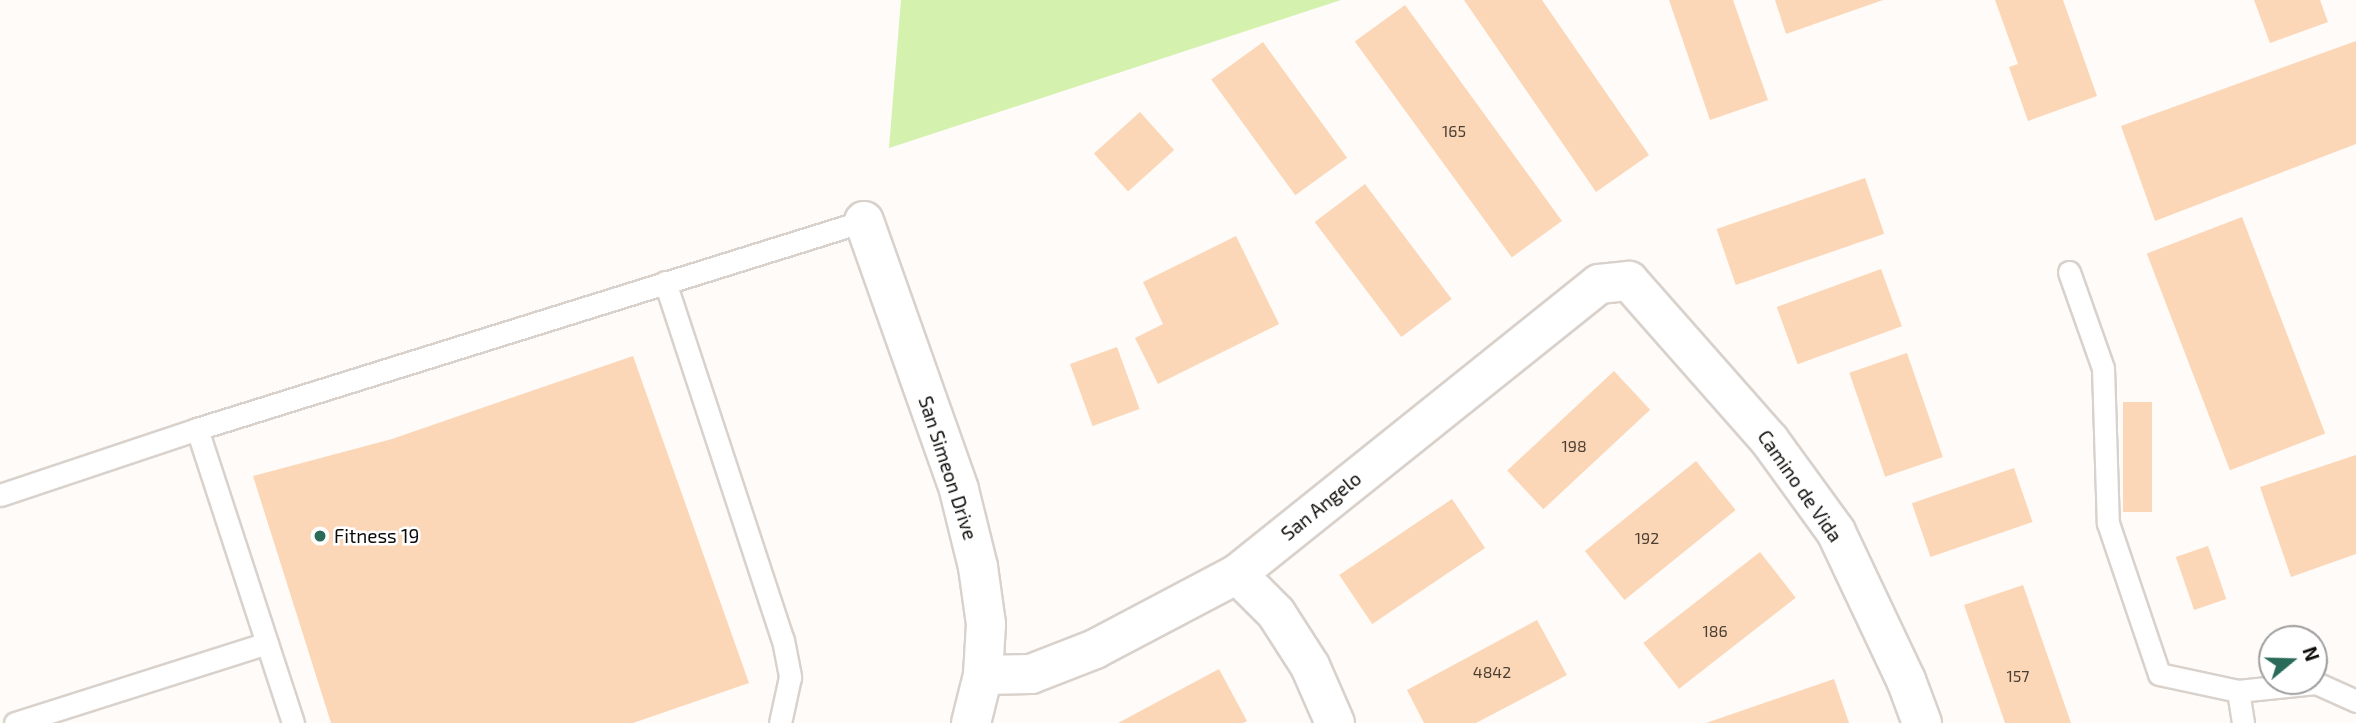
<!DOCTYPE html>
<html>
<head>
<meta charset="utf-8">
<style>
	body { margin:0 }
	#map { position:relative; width:2356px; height:723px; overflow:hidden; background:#fefbf8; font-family:"Exo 2",sans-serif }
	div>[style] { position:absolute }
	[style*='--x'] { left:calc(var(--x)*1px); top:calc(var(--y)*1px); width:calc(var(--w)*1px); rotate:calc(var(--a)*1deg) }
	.green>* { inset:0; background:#d4f1ad }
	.building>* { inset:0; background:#fcd7b7; transform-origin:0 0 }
	.roads { filter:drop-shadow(2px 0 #d9d1cb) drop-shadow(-2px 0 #d9d1cb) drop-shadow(0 2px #d9d1cb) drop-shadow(0 -2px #d9d1cb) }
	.service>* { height:21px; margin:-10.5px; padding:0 10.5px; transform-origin:10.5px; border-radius:10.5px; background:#fff }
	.minor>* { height:38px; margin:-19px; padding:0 19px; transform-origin:19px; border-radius:19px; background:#fff }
	.dots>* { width:19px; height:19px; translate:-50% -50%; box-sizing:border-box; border:4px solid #fff; border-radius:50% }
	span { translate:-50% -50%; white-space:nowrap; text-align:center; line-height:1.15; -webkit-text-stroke:5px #fff; paint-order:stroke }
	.number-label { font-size:16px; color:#4a3f34 }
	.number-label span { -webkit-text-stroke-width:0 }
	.street-label { font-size:19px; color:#0e0c09 }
	.poi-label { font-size:19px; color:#0e0c09 }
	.left { translate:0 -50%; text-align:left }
	.north { position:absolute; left:2258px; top:625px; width:70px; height:70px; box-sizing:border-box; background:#fff; border:2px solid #9f9e9d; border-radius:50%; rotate:71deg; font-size:19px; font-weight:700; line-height:28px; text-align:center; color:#0e0c09 }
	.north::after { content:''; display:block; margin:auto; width:24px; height:32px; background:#2a6a59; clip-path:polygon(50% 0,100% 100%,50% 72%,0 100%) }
</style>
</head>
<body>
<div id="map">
	<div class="green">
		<div style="clip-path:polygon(901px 0,1341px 0,889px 148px)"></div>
	</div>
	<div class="building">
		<div style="clip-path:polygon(1464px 0,1542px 0,1649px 155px,1596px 192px)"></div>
		<div style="clip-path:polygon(1669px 0,1733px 0,1768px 100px,1710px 120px)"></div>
		<div style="clip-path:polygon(1775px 0,1883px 0,1786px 34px)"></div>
		<div style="clip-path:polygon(1995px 0,2063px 0,2097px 96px,2028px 121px,2009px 67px,2018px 64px)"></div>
		<div style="clip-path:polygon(2254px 0,2320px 0,2328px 22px,2270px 43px)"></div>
		<div style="left:1405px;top:5px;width:267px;height:62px;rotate:54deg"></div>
		<div style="clip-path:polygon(2356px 41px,2356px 144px,2155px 221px,2121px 126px)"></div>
		<div style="left:1263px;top:42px;width:143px;height:64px;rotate:54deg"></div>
		<div style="left:1140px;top:112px;width:51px;height:62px;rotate:48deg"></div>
		<div style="left:1865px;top:178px;width:59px;height:157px;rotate:71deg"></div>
		<div style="left:1365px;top:184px;width:144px;height:63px;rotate:53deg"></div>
		<div style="left:2242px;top:217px;width:232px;height:102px;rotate:69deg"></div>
		<div style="clip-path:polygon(1236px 236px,1279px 324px,1158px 384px,1135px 338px,1163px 324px,1143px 282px)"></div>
		<div style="left:1881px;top:269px;width:61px;height:111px;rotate:70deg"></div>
		<div style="left:1117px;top:347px;width:66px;height:50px;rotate:70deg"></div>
		<div style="left:1907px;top:353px;width:110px;height:61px;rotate:71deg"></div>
		<div style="clip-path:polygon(633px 356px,749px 683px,633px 723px,331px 723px,253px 476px,392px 439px)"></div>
		<div style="left:1614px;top:371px;width:53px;height:146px;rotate:47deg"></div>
		<div style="left:2123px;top:402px;width:29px;height:110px"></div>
		<div style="clip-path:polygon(2356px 455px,2356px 554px,2291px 577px,2260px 487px)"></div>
		<div style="left:1696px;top:461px;width:63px;height:143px;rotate:51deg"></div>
		<div style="left:2014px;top:468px;width:57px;height:108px;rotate:71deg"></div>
		<div style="left:1452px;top:499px;width:59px;height:136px;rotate:56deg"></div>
		<div style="left:2208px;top:546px;width:56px;height:34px;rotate:71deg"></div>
		<div style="left:1760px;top:552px;width:58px;height:148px;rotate:52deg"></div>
		<div style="clip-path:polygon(2023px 585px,2071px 723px,2005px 723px,1964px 605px)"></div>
		<div style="clip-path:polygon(1537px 620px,1567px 675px,1476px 723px,1424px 723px,1407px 690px)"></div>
		<div style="clip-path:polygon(1219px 669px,1247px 721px,1243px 723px,1118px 723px)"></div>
		<div style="clip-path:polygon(1834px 679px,1849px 723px,1706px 723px)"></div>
	</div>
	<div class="roads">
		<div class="service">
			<div style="--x:2069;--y:272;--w:102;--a:70.5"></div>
			<div style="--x:2103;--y:368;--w:155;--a:88.2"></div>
			<div style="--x:2108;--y:523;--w:159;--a:71.3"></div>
			<div style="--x:2159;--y:674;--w:81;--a:12.1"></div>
			<div style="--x:2238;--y:691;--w:32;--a:81"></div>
			<div style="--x:665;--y:282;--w:377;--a:71.8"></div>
			<div style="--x:783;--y:640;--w:38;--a:79"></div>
			<div style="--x:790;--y:677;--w:47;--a:102.3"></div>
			<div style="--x:197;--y:429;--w:309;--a:71.9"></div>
			<div style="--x:0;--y:495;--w:208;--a:-18.5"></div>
			<div style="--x:197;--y:429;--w:699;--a:-17.32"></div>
			<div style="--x:2238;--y:691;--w:78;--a:-5.9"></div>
			<div style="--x:2316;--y:683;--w:44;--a:24.2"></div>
			<div style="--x:15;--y:723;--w:264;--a:-17.6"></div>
		</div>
		<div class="minor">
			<div style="--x:864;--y:221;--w:285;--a:70.5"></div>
			<div style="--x:959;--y:490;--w:79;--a:76.1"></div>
			<div style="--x:978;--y:567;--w:58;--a:82"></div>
			<div style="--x:986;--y:624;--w:51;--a:93.4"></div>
			<div style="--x:983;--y:675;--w:49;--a:104"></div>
			<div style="--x:1237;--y:574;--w:55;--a:45"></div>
			<div style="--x:1276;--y:613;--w:63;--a:57.3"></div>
			<div style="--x:1310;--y:666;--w:62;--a:66.3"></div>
			<div style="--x:983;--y:675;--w:48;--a:-1.2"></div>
			<div style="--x:1031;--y:674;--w:69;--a:-21.3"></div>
			<div style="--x:1095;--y:649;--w:161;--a:-27.8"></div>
			<div style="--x:1237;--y:574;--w:464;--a:-38.7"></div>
			<div style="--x:1599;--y:284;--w:30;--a:-6"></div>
			<div style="--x:1629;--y:281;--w:213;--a:48.6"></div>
			<div style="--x:1770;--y:441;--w:112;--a:54"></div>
			<div style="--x:1836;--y:532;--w:164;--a:64.7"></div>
			<div style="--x:1906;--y:680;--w:46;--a:69.6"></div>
		</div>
	</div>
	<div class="dots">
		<div style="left:320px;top:536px;background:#2a6a59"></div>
	</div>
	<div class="number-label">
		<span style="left:1454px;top:131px">165</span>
		<span style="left:1574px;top:446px">198</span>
		<span style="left:1647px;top:538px">192</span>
		<span style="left:1715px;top:631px">186</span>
		<span style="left:1492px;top:672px">4842</span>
		<span style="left:2018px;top:676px">157</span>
	</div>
	<div class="street-label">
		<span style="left:948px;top:468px;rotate:72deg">San Simeon Drive</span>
		<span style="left:1800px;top:486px;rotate:55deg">Camino de Vida</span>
		<span style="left:1321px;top:506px;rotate:-39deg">San Angelo</span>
	</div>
	<div class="poi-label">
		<span class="left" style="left:334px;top:536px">Fitness 19</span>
	</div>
	<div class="north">N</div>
</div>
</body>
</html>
